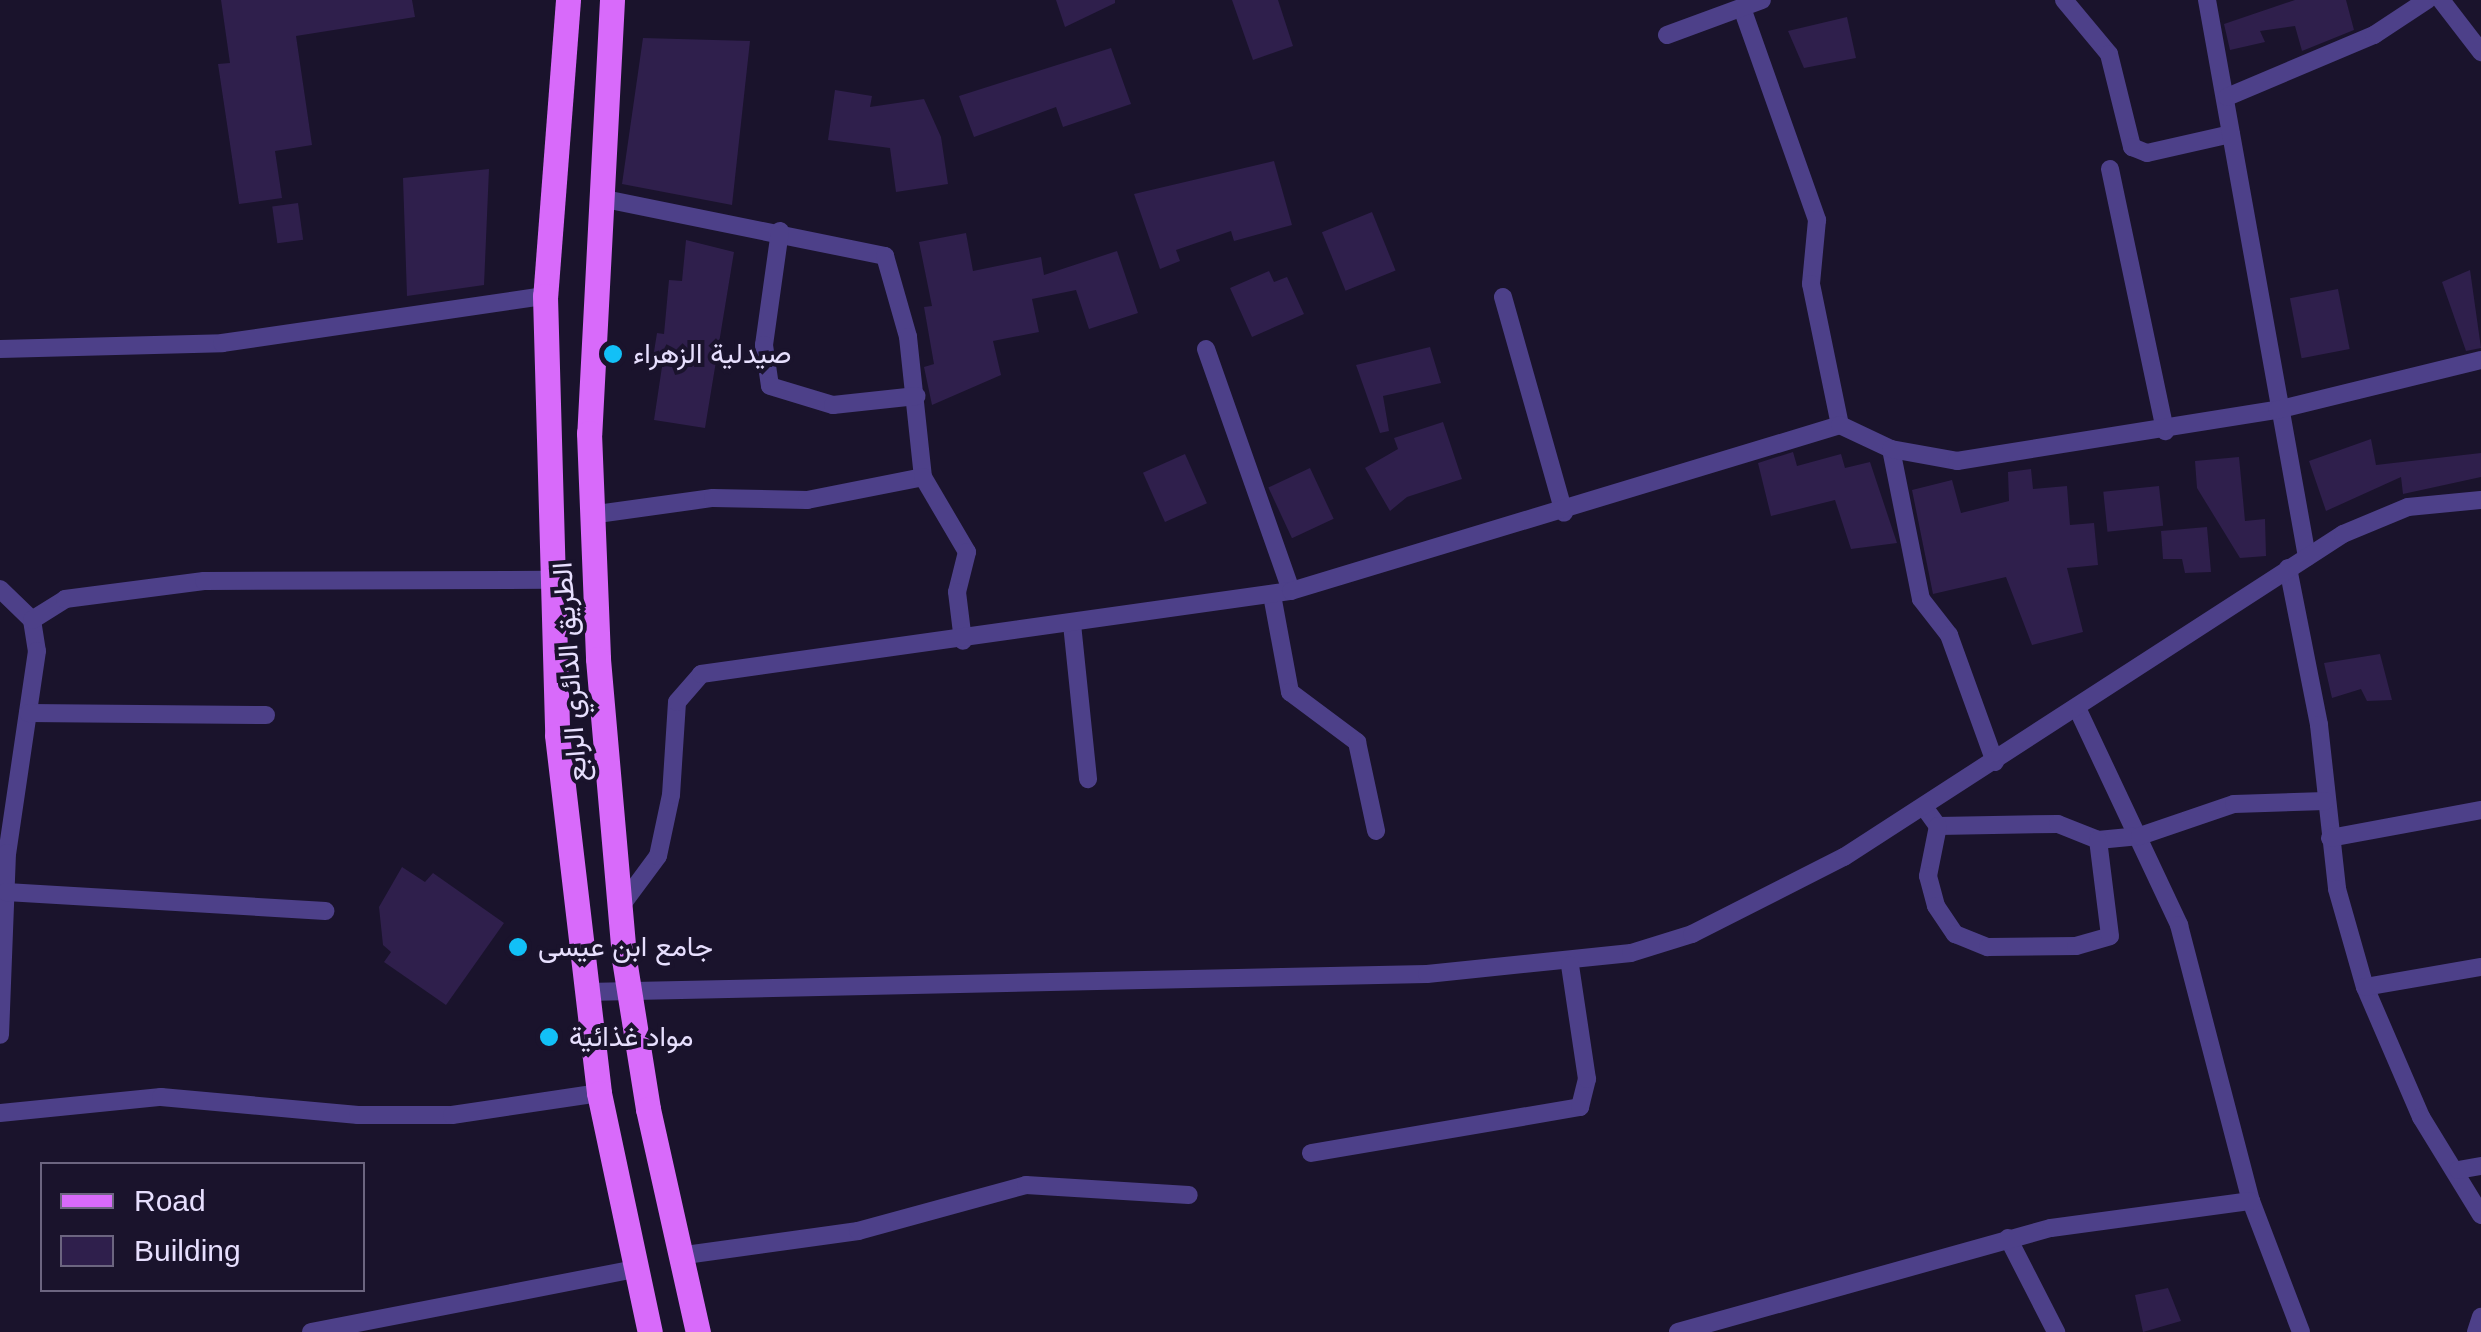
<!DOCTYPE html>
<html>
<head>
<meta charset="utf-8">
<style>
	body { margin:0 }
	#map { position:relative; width:2481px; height:1332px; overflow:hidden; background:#1a132c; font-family:Arial,Vazirmatn,sans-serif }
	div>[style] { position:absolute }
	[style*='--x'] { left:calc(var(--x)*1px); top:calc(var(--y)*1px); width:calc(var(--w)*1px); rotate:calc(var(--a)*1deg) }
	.building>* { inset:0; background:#2f1f4c; transform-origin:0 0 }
	.minor>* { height:18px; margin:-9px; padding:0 9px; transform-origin:9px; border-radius:9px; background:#4d4089 }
	.primary>* { height:25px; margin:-12.5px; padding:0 12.5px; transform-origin:12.5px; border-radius:12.5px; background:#d86afa }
	.dots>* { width:28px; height:28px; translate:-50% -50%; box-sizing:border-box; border:5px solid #1a132c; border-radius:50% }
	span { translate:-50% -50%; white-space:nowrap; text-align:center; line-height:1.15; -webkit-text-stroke:8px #1a132c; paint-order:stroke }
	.poi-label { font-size:28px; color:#e7dffe }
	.left { translate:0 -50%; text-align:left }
	.street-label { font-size:28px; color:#e7dffe }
	.legend { position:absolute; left:40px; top:1162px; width:325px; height:130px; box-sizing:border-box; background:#1a132c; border:2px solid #6c6580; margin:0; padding:12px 18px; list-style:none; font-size:30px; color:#e7dffe }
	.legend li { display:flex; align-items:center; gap:20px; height:50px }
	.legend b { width:50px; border:2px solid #6c6580 }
</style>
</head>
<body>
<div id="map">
	<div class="building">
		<div style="clip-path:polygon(221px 0,412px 0,415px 17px,296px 36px,312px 145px,275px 151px,282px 198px,239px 204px,218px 64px,230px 63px)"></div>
		<div style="clip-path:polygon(1056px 0,1115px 0,1115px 3px,1065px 27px)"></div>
		<div style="clip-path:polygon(1232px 0,1278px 0,1293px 46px,1253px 60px)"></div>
		<div style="clip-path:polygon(2295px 0,2346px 0,2354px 30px,2302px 51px,2295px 26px,2260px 31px,2265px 42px,2230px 50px,2224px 24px)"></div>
		<div style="clip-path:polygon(1847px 17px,1856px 58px,1804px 68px,1788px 31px)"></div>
		<div style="clip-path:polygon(643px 38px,750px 41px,732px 205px,622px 184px)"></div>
		<div style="clip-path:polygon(1111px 48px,1131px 104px,1063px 127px,1056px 107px,974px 137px,959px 96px)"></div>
		<div style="clip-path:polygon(835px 90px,872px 96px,870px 107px,924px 99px,941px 137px,948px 184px,896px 192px,890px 148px,828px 140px)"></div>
		<div style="clip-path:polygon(1274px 161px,1292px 225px,1234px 241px,1231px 231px,1176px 250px,1180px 261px,1160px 269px,1134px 194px)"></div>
		<div style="clip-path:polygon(489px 169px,484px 285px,407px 296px,403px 178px)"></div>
		<div style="left:298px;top:203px;width:37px;height:26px;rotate:82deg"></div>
		<div style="left:1372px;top:212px;width:63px;height:54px;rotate:68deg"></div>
		<div style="clip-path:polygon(966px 233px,973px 271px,1041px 257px,1044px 275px,1117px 251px,1138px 313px,1089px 329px,1076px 290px,1032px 299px,1039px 332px,993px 341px,1001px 375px,932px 405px,924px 367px,934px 364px,924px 307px,932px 306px,919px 242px)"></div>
		<div style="clip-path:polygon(686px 240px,734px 252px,705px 428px,654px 420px,663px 360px,653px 358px,657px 333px,664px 334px,669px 280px,682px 281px)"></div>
		<div style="clip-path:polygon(2470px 270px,2481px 348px,2466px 351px,2442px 282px)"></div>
		<div style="clip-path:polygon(1269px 271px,1274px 282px,1287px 277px,1304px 314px,1252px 337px,1230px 288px)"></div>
		<div style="left:2338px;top:289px;width:61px;height:49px;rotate:79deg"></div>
		<div style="clip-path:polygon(1430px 347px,1441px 383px,1383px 396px,1389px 431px,1380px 433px,1356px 365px)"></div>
		<div style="clip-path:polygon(1443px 422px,1462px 479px,1407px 497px,1390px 511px,1365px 468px,1398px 449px,1394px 438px)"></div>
		<div style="clip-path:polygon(2371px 439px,2376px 465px,2481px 453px,2481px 477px,2403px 494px,2401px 477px,2326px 511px,2309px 461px)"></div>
		<div style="clip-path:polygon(1793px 452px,1797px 466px,1841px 454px,1845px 468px,1870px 462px,1897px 543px,1851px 549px,1835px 500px,1771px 516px,1758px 463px)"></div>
		<div style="left:1185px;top:454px;width:54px;height:46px;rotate:66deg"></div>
		<div style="clip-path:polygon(2239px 457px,2245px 521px,2265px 519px,2266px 556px,2240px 558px,2197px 488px,2195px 461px)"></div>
		<div style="left:1310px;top:468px;width:56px;height:46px;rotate:65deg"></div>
		<div style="clip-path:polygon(2031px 469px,2033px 489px,2067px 486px,2070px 525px,2094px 523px,2098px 565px,2067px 568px,2083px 632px,2032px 645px,2006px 577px,1933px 594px,1912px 490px,1952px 480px,1961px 513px,2009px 501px,2008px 472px)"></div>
		<div style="left:2159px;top:486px;width:40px;height:56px;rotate:84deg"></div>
		<div style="clip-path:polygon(2207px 527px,2211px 572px,2185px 573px,2182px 559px,2163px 559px,2161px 531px)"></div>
		<div style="clip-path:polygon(2380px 654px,2392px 700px,2367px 701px,2361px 689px,2332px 698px,2324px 663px)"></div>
		<div style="clip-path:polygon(402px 867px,425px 882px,433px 873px,504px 923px,446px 1005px,384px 962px,391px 952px,383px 945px,379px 907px)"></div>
		<div style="clip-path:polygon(2168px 1288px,2181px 1321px,2143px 1332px,2135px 1295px)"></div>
	</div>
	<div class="minor">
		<div style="--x:2064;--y:0;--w:70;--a:50.2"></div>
		<div style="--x:2109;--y:54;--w:96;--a:76.1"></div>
		<div style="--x:2132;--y:147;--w:16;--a:22"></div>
		<div style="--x:2147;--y:153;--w:86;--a:-12.7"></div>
		<div style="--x:2207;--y:0;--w:566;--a:79.82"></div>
		<div style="--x:2441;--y:0;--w:66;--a:52.4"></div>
		<div style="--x:1742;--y:8;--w:225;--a:70.5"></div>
		<div style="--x:1817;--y:220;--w:64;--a:95.4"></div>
		<div style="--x:1811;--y:284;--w:144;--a:78.4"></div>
		<div style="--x:1667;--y:35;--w:101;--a:-20.2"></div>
		<div style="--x:2227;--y:97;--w:160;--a:-22.9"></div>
		<div style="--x:2374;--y:35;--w:64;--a:-33.4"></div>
		<div style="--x:2110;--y:169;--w:268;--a:78.1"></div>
		<div style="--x:600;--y:198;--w:291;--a:11.5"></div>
		<div style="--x:885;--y:256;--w:84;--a:74.1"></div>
		<div style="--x:908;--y:337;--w:141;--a:83.9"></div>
		<div style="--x:780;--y:231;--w:115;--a:98"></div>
		<div style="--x:764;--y:345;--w:41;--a:81.7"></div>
		<div style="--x:770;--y:386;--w:66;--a:16.8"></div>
		<div style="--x:833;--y:405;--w:84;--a:-6.1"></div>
		<div style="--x:1503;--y:297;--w:224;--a:74.2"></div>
		<div style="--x:0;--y:349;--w:222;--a:-1.5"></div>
		<div style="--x:222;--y:343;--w:326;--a:-8.3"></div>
		<div style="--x:1206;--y:349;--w:256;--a:70.6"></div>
		<div style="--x:1891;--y:449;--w:153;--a:78.7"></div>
		<div style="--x:1921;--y:599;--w:46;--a:52.1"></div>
		<div style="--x:1949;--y:635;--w:135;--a:70.1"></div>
		<div style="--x:590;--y:515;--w:124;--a:-7.9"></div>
		<div style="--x:713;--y:498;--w:94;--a:1.2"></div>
		<div style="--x:807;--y:500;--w:118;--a:-11.2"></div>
		<div style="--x:923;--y:477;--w:87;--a:59.6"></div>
		<div style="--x:967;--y:552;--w:41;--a:104"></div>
		<div style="--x:957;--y:592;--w:49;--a:83"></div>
		<div style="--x:2288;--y:568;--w:160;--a:78.8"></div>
		<div style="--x:2319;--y:725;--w:165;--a:83.7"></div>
		<div style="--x:2337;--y:889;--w:102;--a:74.1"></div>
		<div style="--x:2365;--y:987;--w:142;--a:66.7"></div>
		<div style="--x:2421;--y:1117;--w:115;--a:58.5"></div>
		<div style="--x:0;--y:589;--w:45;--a:44.1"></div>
		<div style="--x:32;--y:620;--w:31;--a:81"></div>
		<div style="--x:37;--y:651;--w:204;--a:98.4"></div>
		<div style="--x:7;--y:853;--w:182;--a:92.2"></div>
		<div style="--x:1272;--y:595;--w:99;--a:79.5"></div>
		<div style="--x:1290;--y:692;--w:84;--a:36.7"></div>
		<div style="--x:1357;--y:742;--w:91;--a:77.9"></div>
		<div style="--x:32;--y:620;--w:39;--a:-32"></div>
		<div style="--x:65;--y:599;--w:140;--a:-7.4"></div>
		<div style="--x:204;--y:581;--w:344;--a:-0.2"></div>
		<div style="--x:1072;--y:624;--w:156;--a:84.1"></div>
		<div style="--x:2078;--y:710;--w:238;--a:64.8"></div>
		<div style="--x:2179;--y:925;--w:285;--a:75.4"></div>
		<div style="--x:2251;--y:1201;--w:140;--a:69.1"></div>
		<div style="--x:28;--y:713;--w:238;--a:0.5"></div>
		<div style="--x:1924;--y:807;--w:24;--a:54"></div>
		<div style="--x:1938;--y:826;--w:120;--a:-1"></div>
		<div style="--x:2058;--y:824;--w:43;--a:21.8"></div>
		<div style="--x:2098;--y:840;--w:42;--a:-5.4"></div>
		<div style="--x:2140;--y:836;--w:99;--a:-18.8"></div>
		<div style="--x:2234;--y:804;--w:91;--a:-1.9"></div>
		<div style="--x:1938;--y:826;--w:51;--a:101.3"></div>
		<div style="--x:1928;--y:876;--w:31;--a:75"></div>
		<div style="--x:1936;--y:906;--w:34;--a:56"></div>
		<div style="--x:1955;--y:934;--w:35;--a:22"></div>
		<div style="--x:1988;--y:947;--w:88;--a:-0.7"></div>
		<div style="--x:2076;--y:946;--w:35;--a:-16"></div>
		<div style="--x:2110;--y:936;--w:97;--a:-97.1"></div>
		<div style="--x:2330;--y:838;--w:154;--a:-10.5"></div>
		<div style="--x:6;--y:892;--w:320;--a:3.4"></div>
		<div style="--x:618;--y:910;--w:67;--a:-53.5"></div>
		<div style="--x:658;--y:856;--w:62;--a:-78"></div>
		<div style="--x:671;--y:795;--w:93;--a:-86.3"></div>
		<div style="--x:677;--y:702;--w:37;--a:-49"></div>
		<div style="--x:701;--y:674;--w:596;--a:-8.01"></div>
		<div style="--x:1291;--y:591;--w:574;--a:-16.82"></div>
		<div style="--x:1840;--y:425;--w:56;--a:25.2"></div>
		<div style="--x:1891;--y:449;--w:67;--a:10.3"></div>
		<div style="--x:1957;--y:461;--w:324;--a:-9.1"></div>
		<div style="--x:2277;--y:410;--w:210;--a:-13.8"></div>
		<div style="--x:2365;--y:987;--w:118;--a:-9.8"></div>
		<div style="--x:586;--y:992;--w:841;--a:-1.23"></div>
		<div style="--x:1427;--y:974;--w:205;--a:-5.9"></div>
		<div style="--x:1631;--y:953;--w:64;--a:-17.3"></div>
		<div style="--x:1692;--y:934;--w:170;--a:-26.9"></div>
		<div style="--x:1844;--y:857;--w:594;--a:-32.91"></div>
		<div style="--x:2343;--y:534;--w:70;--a:-22.6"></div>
		<div style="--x:2408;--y:507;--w:73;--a:-5.5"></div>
		<div style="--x:0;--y:1113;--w:162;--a:-5.7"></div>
		<div style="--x:161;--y:1097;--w:198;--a:5.2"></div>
		<div style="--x:358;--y:1115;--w:94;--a:0"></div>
		<div style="--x:452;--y:1115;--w:149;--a:-8.5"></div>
		<div style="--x:1311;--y:1153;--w:273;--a:-9.7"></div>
		<div style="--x:1580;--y:1107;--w:29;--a:-76"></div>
		<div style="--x:1587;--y:1079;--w:115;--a:-98.5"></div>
		<div style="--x:2458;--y:1170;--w:23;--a:-10"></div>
		<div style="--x:2008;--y:1238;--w:106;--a:62.9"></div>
		<div style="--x:678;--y:1256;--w:182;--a:-7.9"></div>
		<div style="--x:858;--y:1231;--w:174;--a:-15.3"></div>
		<div style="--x:1026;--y:1185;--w:163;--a:3.5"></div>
		<div style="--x:311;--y:1332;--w:330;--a:-11"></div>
		<div style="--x:1678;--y:1332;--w:387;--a:-15.6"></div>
		<div style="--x:2051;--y:1228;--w:202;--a:-7.7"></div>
		<div style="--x:2476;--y:1332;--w:16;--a:-72"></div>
	</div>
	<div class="primary">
		<div style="--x:568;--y:0;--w:297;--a:94.4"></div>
		<div style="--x:545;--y:296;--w:439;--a:88.4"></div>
		<div style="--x:557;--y:735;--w:360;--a:83.3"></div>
		<div style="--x:599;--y:1093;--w:244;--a:78"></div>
		<div style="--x:612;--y:0;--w:434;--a:93"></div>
		<div style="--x:589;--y:433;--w:226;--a:87.7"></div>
		<div style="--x:598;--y:659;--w:301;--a:85"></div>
		<div style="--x:624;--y:959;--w:152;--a:80.9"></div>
		<div style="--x:648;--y:1109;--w:229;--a:77.4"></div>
	</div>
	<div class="dots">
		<div style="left:613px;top:354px;background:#12c0f7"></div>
		<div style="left:518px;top:947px;background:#12c0f7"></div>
		<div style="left:549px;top:1037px;background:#12c0f7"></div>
	</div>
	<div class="poi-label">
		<span class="left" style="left:633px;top:354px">صيدلية الزهراء</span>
		<span class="left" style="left:538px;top:947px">جامع ابن عيسى</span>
		<span class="left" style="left:569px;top:1037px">مواد غذائية</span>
	</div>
	<div class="street-label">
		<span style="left:570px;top:672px;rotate:-94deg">الطريق الدائري الرابع</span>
	</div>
	<ul class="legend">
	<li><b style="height:12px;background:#d86afa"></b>Road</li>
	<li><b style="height:28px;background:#2f1f4c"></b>Building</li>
	</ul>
</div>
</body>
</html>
